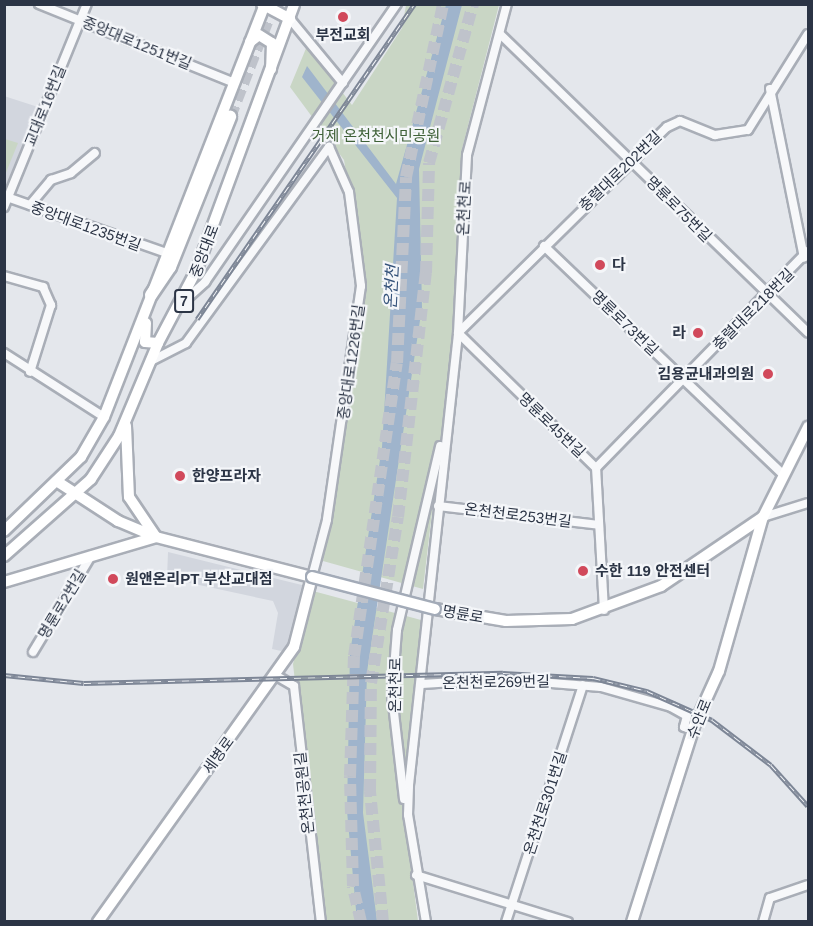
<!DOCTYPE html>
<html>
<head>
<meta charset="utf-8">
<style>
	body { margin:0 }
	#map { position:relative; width:813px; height:926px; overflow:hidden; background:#e4e7ec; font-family:Helvetica,"Noto Sans KR",sans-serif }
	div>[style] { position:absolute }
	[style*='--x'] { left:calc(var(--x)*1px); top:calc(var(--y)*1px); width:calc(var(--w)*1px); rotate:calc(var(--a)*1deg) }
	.built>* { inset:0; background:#d2d6de }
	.green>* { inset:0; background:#c9d6c5 }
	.water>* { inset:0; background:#9fb4cc }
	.highway-tunnel>* { height:12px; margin-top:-6px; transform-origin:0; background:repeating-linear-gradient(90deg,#bfc3cb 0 12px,transparent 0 18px) }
	.roads { filter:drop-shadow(2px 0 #a9aeb7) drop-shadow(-2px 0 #a9aeb7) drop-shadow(0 2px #a9aeb7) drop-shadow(0 -2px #a9aeb7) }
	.minor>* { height:8px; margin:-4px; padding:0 4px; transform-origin:4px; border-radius:4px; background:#f7f8fa }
	.major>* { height:10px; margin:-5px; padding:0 5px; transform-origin:5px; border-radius:5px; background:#fff }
	.highway>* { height:12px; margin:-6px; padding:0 6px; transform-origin:6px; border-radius:6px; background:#fff }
	.rail>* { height:4.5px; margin-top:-2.25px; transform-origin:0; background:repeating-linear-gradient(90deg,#f4f6f9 0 7px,#7d8696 0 14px); box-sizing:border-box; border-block:2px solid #7d8696 }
	.bridges { filter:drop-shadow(2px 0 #a3abb8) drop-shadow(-2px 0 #a3abb8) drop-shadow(0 2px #a3abb8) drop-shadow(0 -2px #a3abb8) }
	.major-bridge>* { height:10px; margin:-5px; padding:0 5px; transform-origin:5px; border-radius:5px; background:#fff }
	.dots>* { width:16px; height:16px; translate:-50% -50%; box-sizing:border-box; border:3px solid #f4f6f9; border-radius:50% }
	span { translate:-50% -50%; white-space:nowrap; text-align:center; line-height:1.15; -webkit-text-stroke:4.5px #f4f6f9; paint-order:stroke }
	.shield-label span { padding:2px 4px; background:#f4f6f9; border:2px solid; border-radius:4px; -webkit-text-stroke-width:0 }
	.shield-label { font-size:14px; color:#2b3445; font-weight:700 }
	.poi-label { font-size:15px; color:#2b3445; font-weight:700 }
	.left { translate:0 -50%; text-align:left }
	.right { translate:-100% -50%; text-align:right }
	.street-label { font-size:15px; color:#2b3445 }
	.park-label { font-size:15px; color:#3f6138 }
	.water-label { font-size:16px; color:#34527a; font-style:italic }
	.frame { position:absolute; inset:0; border:6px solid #2b3445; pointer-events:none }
</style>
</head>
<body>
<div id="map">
	<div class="built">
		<div style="clip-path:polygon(4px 96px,38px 107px,5px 188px,4px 188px)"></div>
		<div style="clip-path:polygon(168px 552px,306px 586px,286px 652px,272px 649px,278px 613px,273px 601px,167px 578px)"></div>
	</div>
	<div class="green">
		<div style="clip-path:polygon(406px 5px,499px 5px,462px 149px,454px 325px,423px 589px,323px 561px,365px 284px,344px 160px,290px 87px,307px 46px,352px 105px,402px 28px)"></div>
		<div style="clip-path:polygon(5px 139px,18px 143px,5px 175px,4px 139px)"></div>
		<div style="clip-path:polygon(313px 591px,421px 620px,402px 795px,418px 921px,322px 921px,293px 664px)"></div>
	</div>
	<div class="water">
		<div style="clip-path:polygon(446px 5px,462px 5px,419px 169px,422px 307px,367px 672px,363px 813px,377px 921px,357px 921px,347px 811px,350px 653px,382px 447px,397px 198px,302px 77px,307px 66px,396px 184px)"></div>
	</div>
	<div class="highway-tunnel">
		<div style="--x:230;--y:117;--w:121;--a:-68.7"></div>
		<div style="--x:361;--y:922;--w:37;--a:-103"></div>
		<div style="--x:353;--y:886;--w:110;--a:-91.6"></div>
		<div style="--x:350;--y:776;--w:120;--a:-88.1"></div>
		<div style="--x:354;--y:656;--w:296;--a:-81.7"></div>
		<div style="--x:397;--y:363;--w:186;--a:-87.2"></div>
		<div style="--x:406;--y:177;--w:177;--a:-77.9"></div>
		<div style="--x:383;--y:922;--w:132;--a:-95.7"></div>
		<div style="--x:370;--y:791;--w:108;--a:-89.5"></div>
		<div style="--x:371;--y:683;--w:168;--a:-80.8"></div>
		<div style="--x:398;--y:517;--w:246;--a:-83.5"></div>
		<div style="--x:426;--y:273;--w:110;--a:-88.4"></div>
		<div style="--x:429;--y:163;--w:165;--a:-74.5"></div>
	</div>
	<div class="roads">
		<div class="minor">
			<div style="--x:39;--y:4;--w:211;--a:22"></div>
			<div style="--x:290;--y:19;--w:83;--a:50.4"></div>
			<div style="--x:500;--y:34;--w:429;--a:44.1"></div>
			<div style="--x:770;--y:89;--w:172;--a:78.6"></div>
			<div style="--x:4;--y:196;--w:173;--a:19.3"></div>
			<div style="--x:30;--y:205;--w:33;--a:-50"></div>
			<div style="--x:51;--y:180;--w:21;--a:-19"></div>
			<div style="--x:71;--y:173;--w:31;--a:-40"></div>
			<div style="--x:4;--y:207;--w:219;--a:-67.8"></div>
			<div style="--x:544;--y:246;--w:330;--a:43.7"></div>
			<div style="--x:4;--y:276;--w:41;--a:15.8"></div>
			<div style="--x:43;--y:287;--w:20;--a:66"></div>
			<div style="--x:51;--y:305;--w:70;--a:107.4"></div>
			<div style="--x:183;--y:302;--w:30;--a:-42"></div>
			<div style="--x:205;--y:282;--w:338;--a:-55.4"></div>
			<div style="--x:4;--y:353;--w:119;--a:32.6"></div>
			<div style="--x:151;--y:361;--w:39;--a:-27"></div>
			<div style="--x:186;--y:343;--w:243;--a:-53.9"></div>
			<div style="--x:329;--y:147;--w:49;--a:66"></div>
			<div style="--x:349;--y:192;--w:95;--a:82.7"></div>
			<div style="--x:361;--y:286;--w:236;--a:98.3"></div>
			<div style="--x:327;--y:520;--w:59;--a:104.7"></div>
			<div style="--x:596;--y:468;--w:303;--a:-45.7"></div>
			<div style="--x:438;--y:506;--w:162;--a:6.7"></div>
			<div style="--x:763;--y:517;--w:47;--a:-17.3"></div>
			<div style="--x:604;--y:610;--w:142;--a:-93.2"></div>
			<div style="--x:596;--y:468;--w:193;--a:-135.6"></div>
			<div style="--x:458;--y:333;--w:293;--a:-44.6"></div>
			<div style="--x:667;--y:127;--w:14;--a:-25"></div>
			<div style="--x:680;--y:121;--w:38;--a:22"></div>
			<div style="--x:715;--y:135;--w:33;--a:-9"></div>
			<div style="--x:748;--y:130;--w:113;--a:-58"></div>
			<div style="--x:33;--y:652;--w:112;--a:-58.9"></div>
			<div style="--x:275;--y:675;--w:22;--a:30"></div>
			<div style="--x:294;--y:686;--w:238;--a:83.5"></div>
			<div style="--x:422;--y:684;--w:80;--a:-3.6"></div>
			<div style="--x:502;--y:679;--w:99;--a:4.6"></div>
			<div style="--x:601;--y:687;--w:73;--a:15.9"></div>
			<div style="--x:671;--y:707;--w:18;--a:29"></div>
			<div style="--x:687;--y:716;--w:11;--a:105"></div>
			<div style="--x:684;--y:727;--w:9;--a:18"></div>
			<div style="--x:404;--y:799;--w:105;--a:-96.6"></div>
			<div style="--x:392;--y:695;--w:65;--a:-85.6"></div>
			<div style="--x:397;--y:630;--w:189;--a:-76.8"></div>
			<div style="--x:416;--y:875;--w:159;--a:17.2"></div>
			<div style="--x:426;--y:922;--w:109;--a:-99.5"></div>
			<div style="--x:408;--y:815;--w:30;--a:-88"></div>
			<div style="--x:409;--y:785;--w:455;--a:-83.8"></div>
			<div style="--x:458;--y:333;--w:178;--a:-87.1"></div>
			<div style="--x:467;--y:155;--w:156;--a:-75.2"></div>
			<div style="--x:506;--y:922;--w:249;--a:-72"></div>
			<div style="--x:763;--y:922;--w:25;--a:-74"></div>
			<div style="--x:770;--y:898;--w:40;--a:-18.9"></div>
		</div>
		<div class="major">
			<div style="--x:262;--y:4;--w:32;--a:28"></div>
			<div style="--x:250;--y:42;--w:11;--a:-38"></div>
			<div style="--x:259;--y:35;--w:15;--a:32"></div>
			<div style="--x:272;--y:43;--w:26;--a:92"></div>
			<div style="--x:146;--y:323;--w:19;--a:93"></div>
			<div style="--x:145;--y:342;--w:13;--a:4"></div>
			<div style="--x:126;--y:426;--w:71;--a:87.6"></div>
			<div style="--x:129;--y:497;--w:45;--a:56"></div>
			<div style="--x:58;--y:482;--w:72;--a:33"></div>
			<div style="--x:118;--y:521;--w:41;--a:22.8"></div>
			<div style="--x:156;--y:537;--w:161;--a:14.4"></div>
			<div style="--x:312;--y:577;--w:72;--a:104.4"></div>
			<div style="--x:294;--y:647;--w:338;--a:125.5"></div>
			<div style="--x:4;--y:531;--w:107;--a:-43.9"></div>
			<div style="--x:81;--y:457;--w:46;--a:-60.1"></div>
			<div style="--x:104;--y:417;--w:443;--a:-68.7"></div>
			<div style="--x:4;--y:556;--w:116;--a:-41.5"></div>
			<div style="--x:91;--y:479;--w:51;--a:-56.9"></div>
			<div style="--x:119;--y:436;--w:101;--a:-67.2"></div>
			<div style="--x:158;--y:343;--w:81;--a:-62.2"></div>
			<div style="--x:196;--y:271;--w:284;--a:-69.8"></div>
			<div style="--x:4;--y:582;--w:159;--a:-16.5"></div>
			<div style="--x:435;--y:609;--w:72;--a:9.6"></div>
			<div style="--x:506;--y:621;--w:66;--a:-1.7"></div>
			<div style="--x:572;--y:619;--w:95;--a:-20.3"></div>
			<div style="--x:661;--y:586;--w:123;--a:-34.1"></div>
			<div style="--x:763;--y:517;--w:101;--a:-63.4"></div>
			<div style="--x:632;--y:922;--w:206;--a:-72.4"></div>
			<div style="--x:694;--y:726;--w:60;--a:-65.6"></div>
			<div style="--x:719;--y:671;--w:160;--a:-74.1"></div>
		</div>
		<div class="highway">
			<div style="--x:151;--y:295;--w:34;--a:-56"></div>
			<div style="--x:170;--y:267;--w:162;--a:-68.2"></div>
		</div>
	</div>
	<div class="rail">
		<div style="--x:197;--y:319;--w:383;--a:-55.4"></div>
		<div style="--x:4;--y:675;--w:80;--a:5.7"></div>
		<div style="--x:84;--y:683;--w:419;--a:-1.4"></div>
		<div style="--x:503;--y:673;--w:90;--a:3.2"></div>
		<div style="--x:593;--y:678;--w:56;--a:13.5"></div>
		<div style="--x:647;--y:691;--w:71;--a:24"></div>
		<div style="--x:712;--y:720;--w:74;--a:37.3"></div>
		<div style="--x:771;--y:765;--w:55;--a:47.9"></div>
	</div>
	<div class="bridges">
		<div class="major-bridge">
			<div style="--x:312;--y:577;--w:127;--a:14.6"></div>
		</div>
	</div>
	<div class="dots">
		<div style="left:343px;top:17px;background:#d1495b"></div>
		<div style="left:600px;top:265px;background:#d1495b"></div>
		<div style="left:698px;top:333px;background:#d1495b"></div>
		<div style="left:768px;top:374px;background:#d1495b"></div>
		<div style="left:180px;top:476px;background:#d1495b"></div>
		<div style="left:583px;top:571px;background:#d1495b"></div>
		<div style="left:113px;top:579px;background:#d1495b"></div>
	</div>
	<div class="shield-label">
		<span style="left:184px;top:301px">7</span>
	</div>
	<div class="poi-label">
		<span style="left:343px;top:35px">부전교회</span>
		<span class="left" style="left:612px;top:265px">다</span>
		<span class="right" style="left:686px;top:333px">라</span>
		<span class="right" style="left:754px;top:374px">김용균내과의원</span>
		<span class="left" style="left:192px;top:476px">한양프라자</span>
		<span class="left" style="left:595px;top:571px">수한 119 안전센터</span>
		<span class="left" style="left:125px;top:579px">원앤온리PT 부산교대점</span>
	</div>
	<div class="street-label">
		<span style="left:137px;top:43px;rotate:22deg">중앙대로1251번길</span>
		<span style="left:45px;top:106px;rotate:-68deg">교대로16번길</span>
		<span style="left:620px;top:171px;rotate:-44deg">충렬대로202번길</span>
		<span style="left:464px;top:208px;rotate:-87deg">온천천로</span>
		<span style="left:679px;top:209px;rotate:45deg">명륜로75번길</span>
		<span style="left:86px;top:226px;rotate:20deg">중앙대로1235번길</span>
		<span style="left:204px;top:251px;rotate:-69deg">중앙대로</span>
		<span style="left:753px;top:309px;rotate:-45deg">충렬대로218번길</span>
		<span style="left:625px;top:323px;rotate:44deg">명륜로73번길</span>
		<span style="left:351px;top:362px;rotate:-82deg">중앙대로1226번길</span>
		<span style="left:552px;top:425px;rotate:44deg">명륜로45번길</span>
		<span style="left:518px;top:515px;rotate:7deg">온천천로253번길</span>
		<span style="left:62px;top:604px;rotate:-59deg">명륜로2번길</span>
		<span style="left:463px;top:614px;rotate:10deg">명륜로</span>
		<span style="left:496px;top:682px;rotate:-1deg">온천천로269번길</span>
		<span style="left:395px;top:685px;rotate:-89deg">온천천로</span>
		<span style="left:699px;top:719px;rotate:-68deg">수안로</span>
		<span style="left:218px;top:755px;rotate:-54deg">세병로</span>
		<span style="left:304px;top:793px;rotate:-96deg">온천천공원길</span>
		<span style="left:545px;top:803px;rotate:-72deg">온천천로301번길</span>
	</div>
	<div class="park-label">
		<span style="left:376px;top:136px">거제 온천천시민공원</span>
	</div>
	<div class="water-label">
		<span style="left:392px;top:287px;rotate:-87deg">온천천</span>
	</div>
	<div class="frame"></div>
</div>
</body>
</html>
